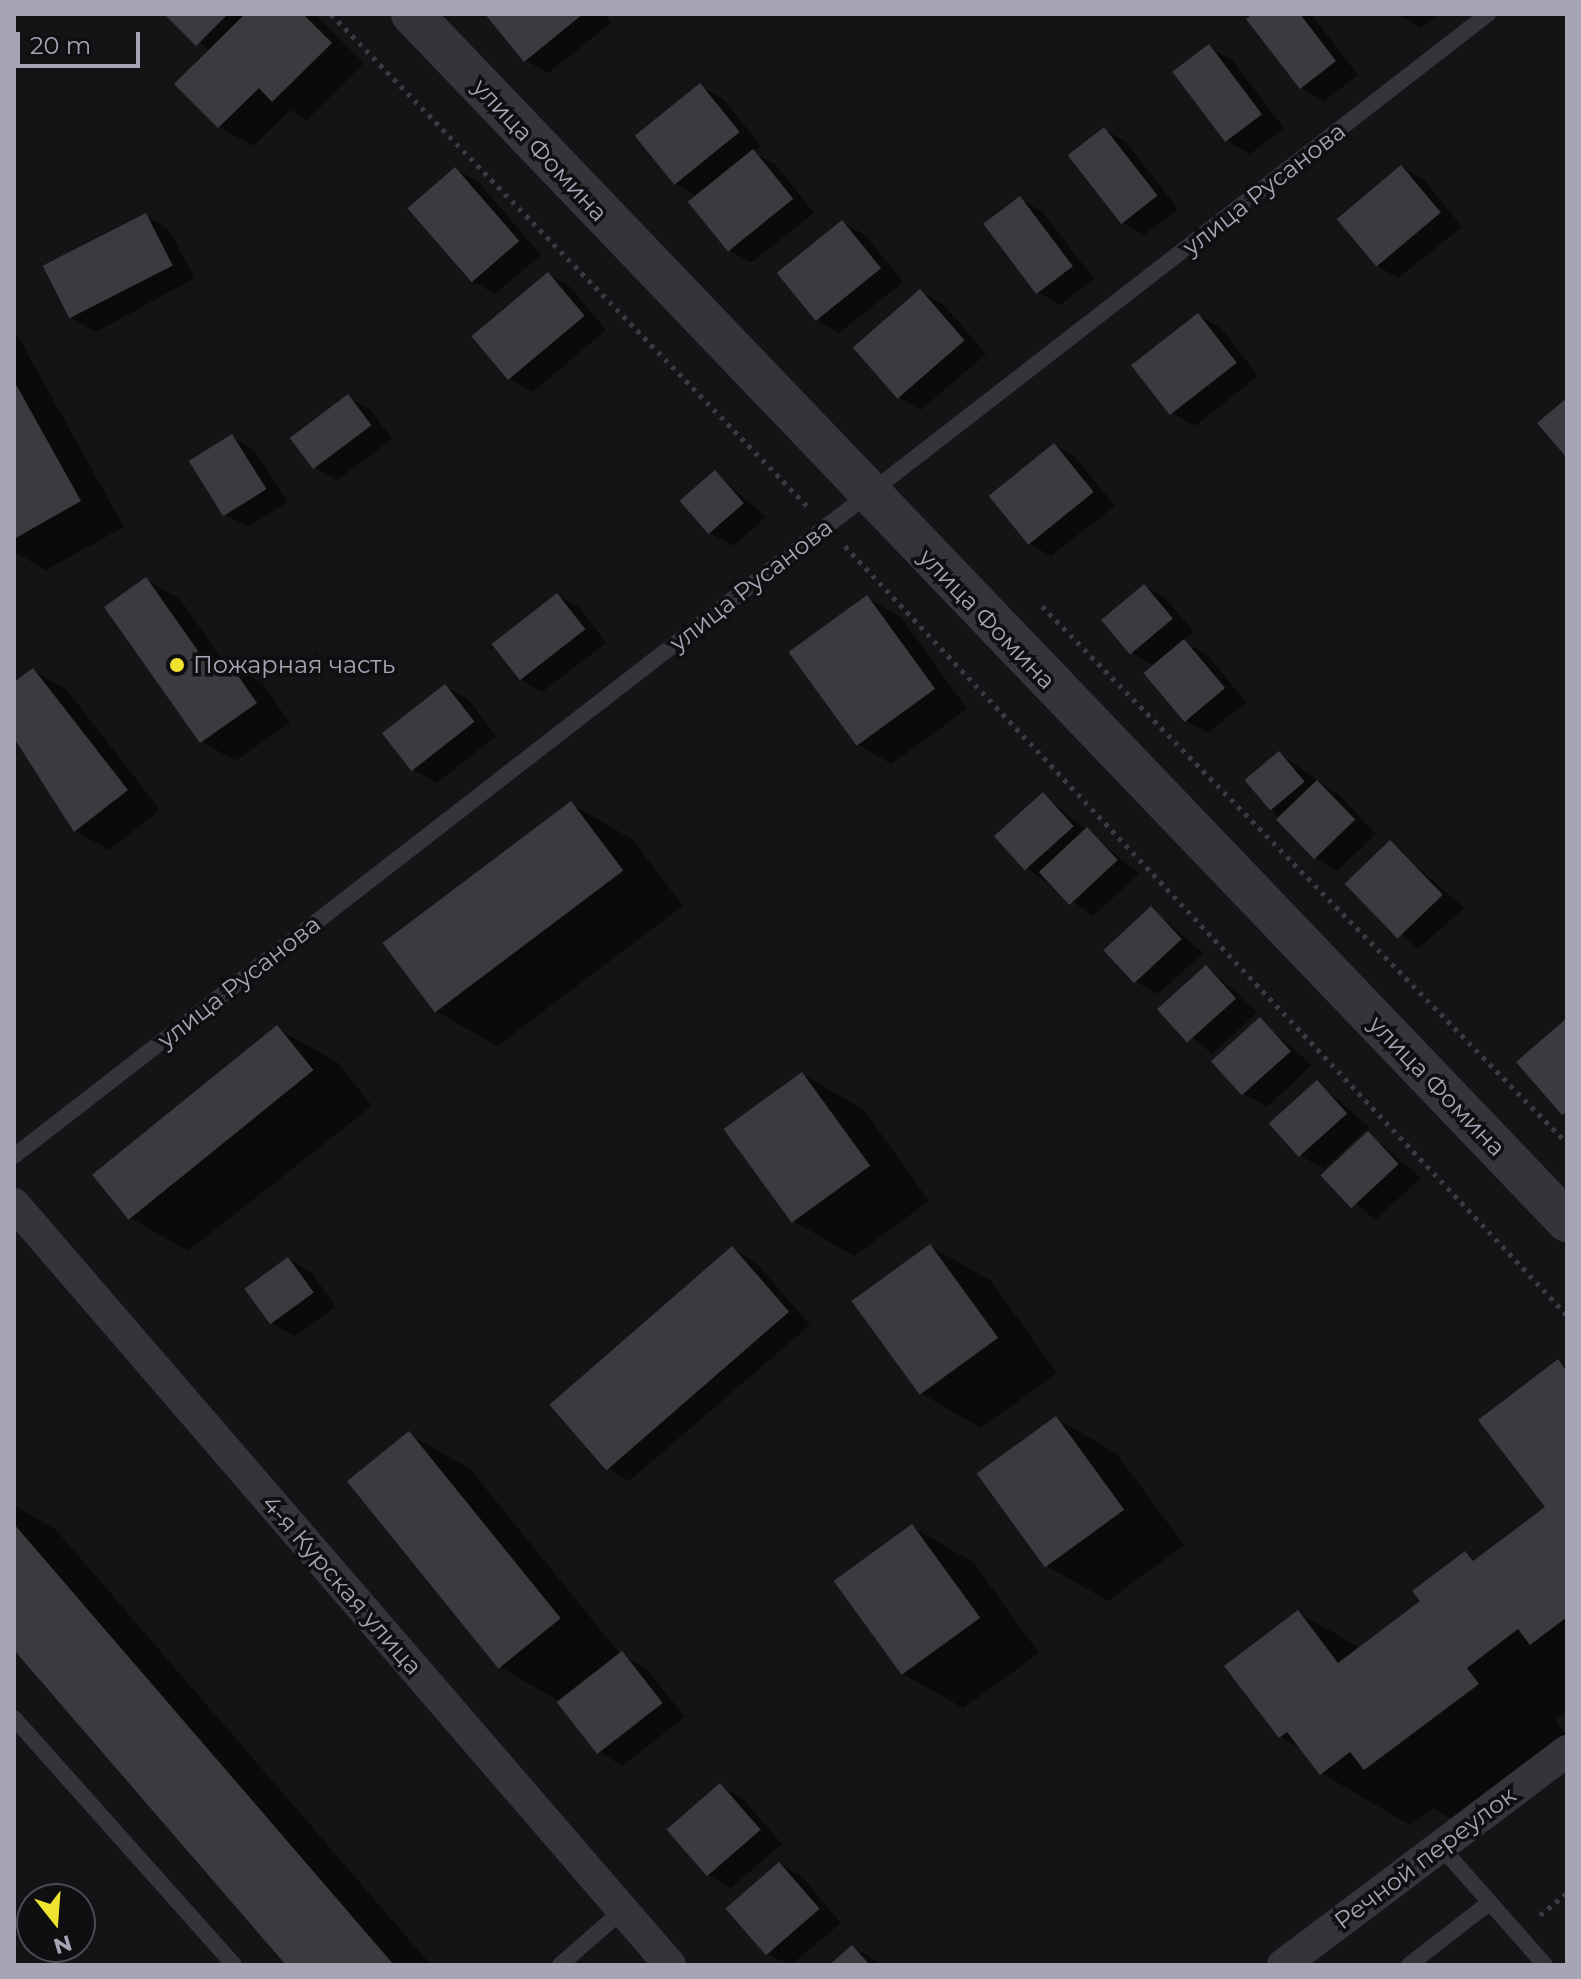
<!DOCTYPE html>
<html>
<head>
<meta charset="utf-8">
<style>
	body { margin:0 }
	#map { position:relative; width:1581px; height:1979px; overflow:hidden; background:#141315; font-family:Montserrat,sans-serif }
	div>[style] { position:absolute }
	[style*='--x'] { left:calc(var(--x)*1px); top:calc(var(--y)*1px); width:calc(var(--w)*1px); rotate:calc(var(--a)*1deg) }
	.shadow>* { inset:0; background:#0007 }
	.building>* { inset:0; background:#3b3a3f; transform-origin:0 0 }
	.path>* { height:5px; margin-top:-2.5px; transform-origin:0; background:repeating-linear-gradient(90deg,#3a3a41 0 4px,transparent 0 10px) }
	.service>* { height:16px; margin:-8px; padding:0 8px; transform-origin:8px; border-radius:8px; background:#35343a }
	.minor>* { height:32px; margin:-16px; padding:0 16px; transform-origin:16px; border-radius:16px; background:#35343a }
	.tertiary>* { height:42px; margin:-21px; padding:0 21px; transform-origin:21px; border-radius:21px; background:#35343a }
	.dots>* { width:22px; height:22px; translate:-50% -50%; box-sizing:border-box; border:4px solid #0f0e10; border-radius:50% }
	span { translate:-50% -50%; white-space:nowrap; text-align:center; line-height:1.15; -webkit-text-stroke:7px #0f0e10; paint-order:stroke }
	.street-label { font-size:24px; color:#a5a5b5 }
	.poi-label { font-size:24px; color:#a5a5b5 }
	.left { translate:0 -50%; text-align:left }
	.frame { position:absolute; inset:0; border:16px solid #a5a5b5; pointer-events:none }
	.north { position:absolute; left:16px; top:1883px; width:80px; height:80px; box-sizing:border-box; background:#0f0e10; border:2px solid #4b4a52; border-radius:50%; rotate:163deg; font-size:22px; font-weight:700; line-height:32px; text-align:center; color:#a5a5b5 }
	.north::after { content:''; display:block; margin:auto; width:28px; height:36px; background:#f0e330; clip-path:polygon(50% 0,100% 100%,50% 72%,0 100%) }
	.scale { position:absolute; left:16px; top:32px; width:124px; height:36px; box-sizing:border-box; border:4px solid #a5a5b5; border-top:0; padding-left:10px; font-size:24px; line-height:28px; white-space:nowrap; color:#a5a5b5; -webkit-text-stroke:6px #0f0e10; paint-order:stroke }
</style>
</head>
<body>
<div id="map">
	<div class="shadow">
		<div style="clip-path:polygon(167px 14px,315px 14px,364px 63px,307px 120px,290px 110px,253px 146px,219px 127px,210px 51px)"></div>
		<div style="clip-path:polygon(488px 14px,604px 14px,611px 23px,548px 73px,525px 60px)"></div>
		<div style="clip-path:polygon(1257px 14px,1311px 14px,1358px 75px,1324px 101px,1301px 88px)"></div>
		<div style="clip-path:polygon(1397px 14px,1439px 14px,1420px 28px)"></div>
		<div style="clip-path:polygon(1209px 47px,1232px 60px,1284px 128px,1250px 154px,1227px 141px)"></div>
		<div style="clip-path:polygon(700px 86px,723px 99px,761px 146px,753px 152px,776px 165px,814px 213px,751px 263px,729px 250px,698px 197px,675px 183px)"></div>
		<div style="clip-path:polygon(1104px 129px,1126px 142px,1178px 209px,1144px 235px,1122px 222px)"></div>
		<div style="clip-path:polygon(1401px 167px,1424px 180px,1462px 227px,1398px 278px,1376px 265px,1338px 217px)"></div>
		<div style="clip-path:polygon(456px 169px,478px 182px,541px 255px,495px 294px,472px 281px)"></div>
		<div style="clip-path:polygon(1020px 199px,1043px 212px,1094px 279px,1060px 305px,1038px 292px,986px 225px)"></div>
		<div style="clip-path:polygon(146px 216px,168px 229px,195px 278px,96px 332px,73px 319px)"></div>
		<div style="clip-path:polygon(842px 222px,865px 235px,903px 282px,839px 333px,816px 320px)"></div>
		<div style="clip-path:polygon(548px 274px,570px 287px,606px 330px,533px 392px,510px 379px)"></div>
		<div style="clip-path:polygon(920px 291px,943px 304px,986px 354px,921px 410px,898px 397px)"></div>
		<div style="clip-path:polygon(1198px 315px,1221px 328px,1258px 376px,1195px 426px,1172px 413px)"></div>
		<div style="clip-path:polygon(14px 329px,124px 527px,46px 570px,14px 552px)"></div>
		<div style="clip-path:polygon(348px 397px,371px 410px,392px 439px,337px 480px,314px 467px)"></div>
		<div style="clip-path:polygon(232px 437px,254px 450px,288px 502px,248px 527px,225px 514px)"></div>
		<div style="clip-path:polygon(1054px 445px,1076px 458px,1115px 506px,1051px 556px,1028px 543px)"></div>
		<div style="clip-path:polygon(715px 473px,766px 517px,733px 546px,710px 533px)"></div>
		<div style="clip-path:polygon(146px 580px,180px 599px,225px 664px,261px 682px,290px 723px,235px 761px,201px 741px)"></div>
		<div style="clip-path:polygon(1144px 586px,1166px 599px,1194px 632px,1184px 641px,1207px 655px,1246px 702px,1208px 733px,1185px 720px,1154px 666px,1132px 653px)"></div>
		<div style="clip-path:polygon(557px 595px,580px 608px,606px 643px,542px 692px,520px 679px)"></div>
		<div style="clip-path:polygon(867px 598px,901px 617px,967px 709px,891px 764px,858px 744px)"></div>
		<div style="clip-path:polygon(33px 670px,67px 690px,160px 810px,109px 850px,75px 831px,14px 735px,14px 685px)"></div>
		<div style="clip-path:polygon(445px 686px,468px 699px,496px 736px,437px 783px,414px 770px)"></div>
		<div style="clip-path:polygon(1279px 753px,1340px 796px,1376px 834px,1337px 871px,1314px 858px,1272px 810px)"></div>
		<div style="clip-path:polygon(1043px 794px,1139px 874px,1093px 916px,1027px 868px)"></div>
		<div style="clip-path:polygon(571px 804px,632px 839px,683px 906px,497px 1046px,436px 1011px)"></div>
		<div style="clip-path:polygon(1390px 843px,1464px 908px,1418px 949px,1347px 883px)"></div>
		<div style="clip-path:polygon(1151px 908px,1203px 953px,1158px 994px,1135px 981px)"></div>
		<div style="clip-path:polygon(1207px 967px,1258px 1012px,1212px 1054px,1161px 1010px)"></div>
		<div style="clip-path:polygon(1260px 1020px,1312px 1065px,1267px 1107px,1244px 1094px)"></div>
		<div style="clip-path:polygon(277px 1028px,338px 1063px,372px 1106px,188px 1251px,127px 1216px)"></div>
		<div style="clip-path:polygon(802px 1074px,863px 1109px,929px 1201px,854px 1256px,793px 1221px,726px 1129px)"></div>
		<div style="clip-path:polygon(1317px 1082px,1369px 1127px,1324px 1169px,1301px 1156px)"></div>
		<div style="clip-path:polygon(1368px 1133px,1421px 1178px,1375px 1220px,1323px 1175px)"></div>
		<div style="clip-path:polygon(930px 1246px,991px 1281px,1057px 1373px,981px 1428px,920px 1393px)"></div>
		<div style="clip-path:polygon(732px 1249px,755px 1262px,810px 1325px,629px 1481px,607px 1468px)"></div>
		<div style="clip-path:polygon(288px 1259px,311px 1272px,336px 1307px,294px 1336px,271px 1323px)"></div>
		<div style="clip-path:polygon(1558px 1362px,1567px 1367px,1567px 1710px,1554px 1719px,1566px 1735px,1454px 1820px,1433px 1808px,1410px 1825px,1321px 1773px,1303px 1750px,1280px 1737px,1298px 1612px,1360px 1648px,1422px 1602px,1465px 1554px,1477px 1561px,1547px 1508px)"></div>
		<div style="clip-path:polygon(1056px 1418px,1117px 1454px,1184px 1545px,1108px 1601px,1047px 1566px)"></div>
		<div style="clip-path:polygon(409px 1434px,470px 1469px,621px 1655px,645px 1667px,685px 1717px,622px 1766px,600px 1752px,559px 1701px,500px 1667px)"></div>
		<div style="clip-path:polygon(14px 1505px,56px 1530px,431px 1965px,289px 1965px,14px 1647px)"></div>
		<div style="clip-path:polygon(912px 1527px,973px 1562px,1039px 1653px,963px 1708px,902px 1673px)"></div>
		<div style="clip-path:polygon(721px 1786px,743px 1799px,782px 1844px,731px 1888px,708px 1875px)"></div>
		<div style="clip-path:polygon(779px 1864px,802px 1877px,841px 1923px,791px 1965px,767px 1954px)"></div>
		<div style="clip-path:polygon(853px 1947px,875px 1960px,879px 1965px,832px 1965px)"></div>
	</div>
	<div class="building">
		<div style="clip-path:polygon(164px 14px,228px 14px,196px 46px)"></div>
		<div style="clip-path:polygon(245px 14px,303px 14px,332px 43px,272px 102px,259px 88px,218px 128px,174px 84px)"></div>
		<div style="clip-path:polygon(485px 14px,583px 14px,524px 62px)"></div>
		<div style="clip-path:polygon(1253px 14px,1300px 14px,1336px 61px,1300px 89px,1246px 19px)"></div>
		<div style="left:1209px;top:44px;width:88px;height:46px;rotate:53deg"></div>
		<div style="left:700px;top:83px;width:63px;height:84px;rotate:51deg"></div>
		<div style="left:1104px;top:127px;width:87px;height:46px;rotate:52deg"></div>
		<div style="left:753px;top:149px;width:64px;height:84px;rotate:51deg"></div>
		<div style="left:1401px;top:165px;width:62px;height:84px;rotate:50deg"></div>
		<div style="left:455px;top:167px;width:98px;height:63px;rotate:49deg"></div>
		<div style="left:1020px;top:196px;width:88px;height:46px;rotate:53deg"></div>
		<div style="left:146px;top:213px;width:59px;height:116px;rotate:63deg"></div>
		<div style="left:842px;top:220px;width:62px;height:84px;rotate:51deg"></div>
		<div style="left:548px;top:272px;width:57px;height:100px;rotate:50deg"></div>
		<div style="left:920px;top:289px;width:68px;height:89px;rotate:49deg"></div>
		<div style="left:1198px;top:313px;width:63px;height:85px;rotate:52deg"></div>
		<div style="clip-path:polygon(14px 381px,81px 501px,14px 539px)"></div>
		<div style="left:348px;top:394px;width:39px;height:73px;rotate:53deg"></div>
		<div style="clip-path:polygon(1567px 398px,1567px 458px,1537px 423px)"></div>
		<div style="left:232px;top:434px;width:65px;height:51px;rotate:58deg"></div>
		<div style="left:1054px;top:443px;width:63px;height:84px;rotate:51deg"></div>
		<div style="left:715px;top:470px;width:44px;height:47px;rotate:49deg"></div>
		<div style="clip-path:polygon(146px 577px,212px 671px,227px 660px,257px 703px,200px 743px,104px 607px)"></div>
		<div style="left:1144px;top:584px;width:45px;height:56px;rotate:50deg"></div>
		<div style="left:557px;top:593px;width:46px;height:83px;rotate:52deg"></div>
		<div style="left:867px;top:595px;width:116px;height:97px;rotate:54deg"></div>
		<div style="left:1184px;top:639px;width:64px;height:53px;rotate:50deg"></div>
		<div style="clip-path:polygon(33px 668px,128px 790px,74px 832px,14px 738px,14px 682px)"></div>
		<div style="left:445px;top:684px;width:48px;height:80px;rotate:52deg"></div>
		<div style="left:1279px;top:751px;width:40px;height:45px;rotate:50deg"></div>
		<div style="left:1317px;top:780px;width:55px;height:57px;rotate:46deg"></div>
		<div style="left:1043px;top:792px;width:46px;height:66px;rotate:48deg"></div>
		<div style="left:571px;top:801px;width:87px;height:236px;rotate:53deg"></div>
		<div style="left:1087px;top:827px;width:45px;height:66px;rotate:47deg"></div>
		<div style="left:1390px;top:840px;width:76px;height:63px;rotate:46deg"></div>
		<div style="left:1151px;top:906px;width:45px;height:65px;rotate:47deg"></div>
		<div style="left:1206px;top:965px;width:45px;height:66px;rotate:48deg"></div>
		<div style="left:1260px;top:1017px;width:46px;height:66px;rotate:48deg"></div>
		<div style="clip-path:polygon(1567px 1018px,1567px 1111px,1562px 1115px,1516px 1062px)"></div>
		<div style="left:277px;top:1025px;width:58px;height:238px;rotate:51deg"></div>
		<div style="left:802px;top:1072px;width:116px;height:97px;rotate:54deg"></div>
		<div style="left:1317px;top:1080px;width:45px;height:65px;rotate:48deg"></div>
		<div style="left:1368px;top:1131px;width:45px;height:65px;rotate:47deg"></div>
		<div style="left:930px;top:1244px;width:116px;height:97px;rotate:54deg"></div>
		<div style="left:732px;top:1246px;width:87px;height:242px;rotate:49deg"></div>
		<div style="left:288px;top:1257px;width:44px;height:54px;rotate:54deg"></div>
		<div style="clip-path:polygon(1558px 1359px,1567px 1372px,1567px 1617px,1530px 1645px,1518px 1629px,1467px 1668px,1479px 1684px,1364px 1770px,1350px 1752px,1320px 1775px,1287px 1732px,1279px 1738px,1224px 1666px,1298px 1610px,1338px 1663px,1420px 1601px,1412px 1591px,1465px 1551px,1473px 1561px,1545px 1507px,1478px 1420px)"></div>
		<div style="left:1056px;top:1416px;width:116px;height:98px;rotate:54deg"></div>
		<div style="left:409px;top:1431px;width:241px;height:80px;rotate:51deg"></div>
		<div style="clip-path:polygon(14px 1524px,394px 1965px,286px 1965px,14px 1650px)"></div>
		<div style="left:912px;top:1524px;width:116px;height:97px;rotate:54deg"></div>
		<div style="left:622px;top:1651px;width:66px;height:83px;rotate:52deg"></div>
		<div style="left:720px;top:1783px;width:62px;height:71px;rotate:49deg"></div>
		<div style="left:779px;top:1862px;width:62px;height:71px;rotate:49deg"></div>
		<div style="clip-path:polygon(852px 1945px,870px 1965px,829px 1965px)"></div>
	</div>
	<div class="path">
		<div style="--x:331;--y:14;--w:686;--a:45.94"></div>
		<div style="--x:845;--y:546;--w:1055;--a:46.81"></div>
		<div style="--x:1042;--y:606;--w:751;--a:45.65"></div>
		<div style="--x:1540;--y:1915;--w:35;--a:-39"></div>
	</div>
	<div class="service">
		<div style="--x:14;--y:1156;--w:1865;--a:-37.77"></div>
		<div style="--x:14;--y:1718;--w:331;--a:48.3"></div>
		<div style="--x:1441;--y:1847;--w:157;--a:48.6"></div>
		<div style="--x:560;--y:1965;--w:82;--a:-41.1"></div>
		<div style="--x:1409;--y:1965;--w:101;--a:-37.8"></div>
	</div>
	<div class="minor">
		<div style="--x:14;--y:1204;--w:1005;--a:49.24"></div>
		<div style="--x:1283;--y:1965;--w:356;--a:-37"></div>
	</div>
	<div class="tertiary">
		<div style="--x:412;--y:14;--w:1671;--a:46.26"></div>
	</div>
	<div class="dots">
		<div style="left:177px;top:665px;background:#f0e330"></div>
	</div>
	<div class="street-label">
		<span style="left:540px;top:150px;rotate:47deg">улица Фомина</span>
		<span style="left:1264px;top:189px;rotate:-38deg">улица Русанова</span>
		<span style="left:751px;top:585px;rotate:-38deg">улица Русанова</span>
		<span style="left:987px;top:619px;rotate:46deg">улица Фомина</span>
		<span style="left:239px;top:982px;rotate:-38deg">улица Русанова</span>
		<span style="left:1437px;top:1086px;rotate:46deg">улица Фомина</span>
		<span style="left:342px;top:1585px;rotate:49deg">4-я Курская улица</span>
		<span style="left:1425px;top:1858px;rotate:-37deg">Речной переулок</span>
	</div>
	<div class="poi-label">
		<span class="left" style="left:193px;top:665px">Пожарная часть</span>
	</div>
	<div class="frame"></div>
	<div class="north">N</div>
	<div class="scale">20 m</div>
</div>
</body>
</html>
